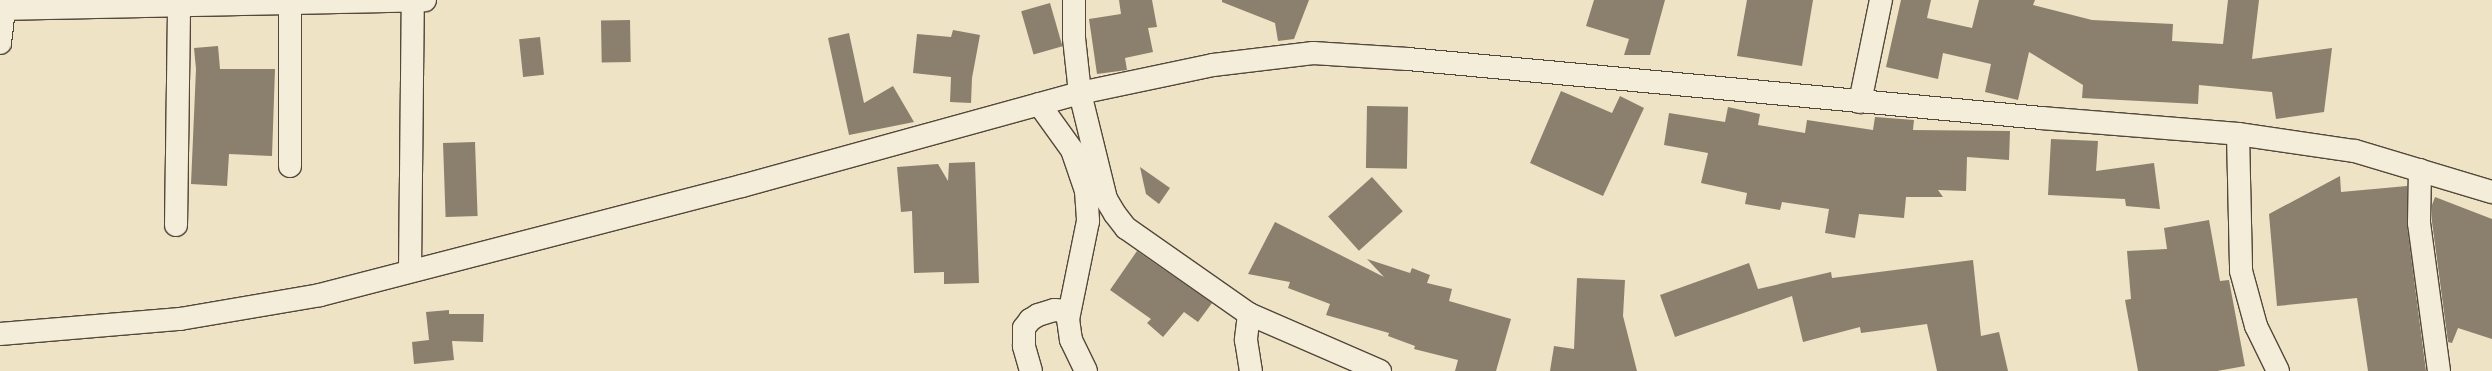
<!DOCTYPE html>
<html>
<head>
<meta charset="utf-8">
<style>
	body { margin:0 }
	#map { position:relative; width:2492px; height:371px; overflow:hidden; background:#eee3c5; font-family:"EB Garamond",serif }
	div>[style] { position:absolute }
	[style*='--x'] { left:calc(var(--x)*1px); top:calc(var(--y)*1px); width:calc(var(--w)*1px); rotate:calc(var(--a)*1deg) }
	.building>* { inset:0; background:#8b7f6d; transform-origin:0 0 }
	.roads { filter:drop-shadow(1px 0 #54473b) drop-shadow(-1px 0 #54473b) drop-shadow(0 1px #54473b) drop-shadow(0 -1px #54473b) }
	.minor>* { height:22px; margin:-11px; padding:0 11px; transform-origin:11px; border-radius:11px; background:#f4edd9 }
	.tertiary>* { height:22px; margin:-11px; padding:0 11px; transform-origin:11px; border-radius:11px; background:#f4edd9 }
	span { translate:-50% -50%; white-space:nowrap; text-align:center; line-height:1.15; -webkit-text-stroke:4px #f4edd9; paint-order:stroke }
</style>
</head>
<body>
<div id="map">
	<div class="building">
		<div style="clip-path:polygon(1119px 0,1152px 0,1157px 27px,1148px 28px,1153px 52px,1125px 58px,1127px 70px,1097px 74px,1089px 19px,1121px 14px)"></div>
		<div style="clip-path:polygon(1222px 0,1309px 0,1294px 39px,1278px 41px,1275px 23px,1222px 2px)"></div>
		<div style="clip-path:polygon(1594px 0,1665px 0,1650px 55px,1624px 55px,1629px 39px,1586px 26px)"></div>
		<div style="clip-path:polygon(1747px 0,1813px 0,1802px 66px,1737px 56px)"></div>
		<div style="clip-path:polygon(1901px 0,1931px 0,1927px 18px,1972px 28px,1979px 0,2035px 0,2033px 5px,2092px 20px,2173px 24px,2172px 41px,2223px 44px,2228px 0,2259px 0,2252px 59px,2332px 48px,2324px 112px,2276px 119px,2272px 92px,2199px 85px,2198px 104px,2082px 98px,2083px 85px,2029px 52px,2018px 100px,1985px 92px,1991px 64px,1943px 53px,1938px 79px,1886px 67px)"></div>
		<div style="left:1050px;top:3px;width:45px;height:30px;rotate:74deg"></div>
		<div style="left:630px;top:20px;width:42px;height:29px;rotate:89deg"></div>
		<div style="clip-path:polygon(953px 30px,980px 35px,972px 78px,971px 103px,950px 102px,951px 77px,913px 73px,917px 34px,951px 37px)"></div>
		<div style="clip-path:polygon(849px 33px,864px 103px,893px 86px,914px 122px,849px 135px,828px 38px)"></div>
		<div style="left:540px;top:37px;width:38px;height:21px;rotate:84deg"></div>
		<div style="clip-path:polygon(218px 46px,220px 69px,275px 69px,272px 156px,229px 154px,227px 186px,191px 184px,196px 69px,194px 48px)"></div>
		<div style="clip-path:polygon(1561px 91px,1612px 113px,1620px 96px,1644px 108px,1603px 196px,1530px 163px)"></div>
		<div style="left:1367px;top:106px;width:41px;height:62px;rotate:1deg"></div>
		<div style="clip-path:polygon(1728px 107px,1760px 114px,1758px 125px,1805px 133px,1807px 120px,1873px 130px,1875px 117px,1914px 120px,1913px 130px,2010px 131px,2009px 160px,1967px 157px,1966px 191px,1938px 190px,1943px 197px,1906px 197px,1904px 218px,1859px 214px,1855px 238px,1825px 233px,1829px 209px,1782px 202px,1780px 210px,1745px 204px,1747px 193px,1701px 183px,1708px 153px,1664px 145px,1669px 113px,1725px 122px)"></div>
		<div style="clip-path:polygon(2051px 139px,2098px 141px,2096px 171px,2154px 163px,2160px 209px,2126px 206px,2125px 199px,2048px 195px)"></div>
		<div style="left:475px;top:142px;width:74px;height:32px;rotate:88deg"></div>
		<div style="clip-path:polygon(975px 162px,979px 283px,944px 284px,944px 272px,914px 273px,912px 211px,901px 212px,897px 167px,938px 164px,948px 181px,949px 163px)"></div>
		<div style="clip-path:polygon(1140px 167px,1170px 188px,1159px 204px,1146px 194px)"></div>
		<div style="clip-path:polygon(2340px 176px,2341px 192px,2407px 186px,2407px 225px,2426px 371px,2368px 371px,2357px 298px,2277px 306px,2269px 214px)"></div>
		<div style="left:1372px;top:177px;width:46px;height:59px;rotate:48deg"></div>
		<div style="clip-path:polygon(2435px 197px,2492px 219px,2492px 339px,2458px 328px,2452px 343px,2448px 342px,2432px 222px,2432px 205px)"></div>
		<div style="clip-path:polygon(2209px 220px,2220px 281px,2229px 280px,2245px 366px,2217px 371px,2138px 371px,2125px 300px,2131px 299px,2127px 251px,2167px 249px,2164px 228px)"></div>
		<div style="clip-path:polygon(1275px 222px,1384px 277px,1367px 259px,1410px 273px,1412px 268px,1430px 275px,1427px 283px,1452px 289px,1449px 301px,1511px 319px,1496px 371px,1455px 371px,1458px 360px,1414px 349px,1415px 346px,1388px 336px,1389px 333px,1326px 315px,1330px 304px,1288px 288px,1290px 282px,1248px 274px)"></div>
		<div style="clip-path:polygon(1137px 251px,1212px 303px,1198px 322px,1184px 312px,1163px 337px,1147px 323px,1151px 319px,1110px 290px)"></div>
		<div style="clip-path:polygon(1973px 260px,1981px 336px,1999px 332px,2008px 371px,1937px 371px,1927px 324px,1861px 333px,1860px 327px,1803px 342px,1792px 296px,1675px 337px,1660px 295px,1749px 263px,1758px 289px,1831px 272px,1832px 278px)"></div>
		<div style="clip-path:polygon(1577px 278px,1625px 280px,1623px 316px,1637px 371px,1550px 371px,1554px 346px,1574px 349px)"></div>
		<div style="clip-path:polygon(449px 310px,449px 314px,484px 314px,483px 342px,452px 341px,454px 360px,414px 364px,412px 342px,429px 340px,426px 312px)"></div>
	</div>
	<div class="roads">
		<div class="minor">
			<div style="--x:1074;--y:0;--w:38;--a:90"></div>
			<div style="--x:1074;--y:38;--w:55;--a:83.8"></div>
			<div style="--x:1080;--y:93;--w:109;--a:76.2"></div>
			<div style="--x:1106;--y:199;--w:17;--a:59"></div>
			<div style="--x:1115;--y:214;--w:18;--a:52"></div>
			<div style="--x:1126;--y:228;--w:150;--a:35"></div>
			<div style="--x:1249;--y:314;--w:143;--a:23.5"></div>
			<div style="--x:4;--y:9;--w:421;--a:-1.2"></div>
			<div style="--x:0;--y:43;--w:43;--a:-83.4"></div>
			<div style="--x:1860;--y:102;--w:104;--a:-78.4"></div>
			<div style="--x:1039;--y:104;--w:57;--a:54.3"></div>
			<div style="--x:1072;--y:150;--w:43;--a:71.1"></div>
			<div style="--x:1086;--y:191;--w:30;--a:86"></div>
			<div style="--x:1088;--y:221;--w:100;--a:101.5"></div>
			<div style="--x:1068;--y:319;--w:21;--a:82"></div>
			<div style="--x:1071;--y:340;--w:34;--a:64"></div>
			<div style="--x:2238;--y:134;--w:137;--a:88.7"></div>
			<div style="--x:2241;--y:271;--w:57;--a:74.7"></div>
			<div style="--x:2256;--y:326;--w:50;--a:63.9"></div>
			<div style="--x:290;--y:166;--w:162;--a:-90"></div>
			<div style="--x:2420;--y:170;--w:53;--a:91.1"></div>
			<div style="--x:2419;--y:223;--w:149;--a:82.3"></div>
			<div style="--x:176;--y:225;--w:219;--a:-89.2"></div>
			<div style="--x:410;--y:270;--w:270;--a:-89.4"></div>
			<div style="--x:1249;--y:314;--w:26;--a:97"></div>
			<div style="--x:1246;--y:340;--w:31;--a:81"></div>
			<div style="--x:1031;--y:371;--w:26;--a:-106"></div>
			<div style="--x:1024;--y:346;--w:18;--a:-90"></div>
			<div style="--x:1024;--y:328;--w:10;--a:-53"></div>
			<div style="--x:1030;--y:320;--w:9;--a:-32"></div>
			<div style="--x:1038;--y:315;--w:17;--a:-17"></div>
			<div style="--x:1054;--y:310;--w:15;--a:4"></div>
		</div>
		<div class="tertiary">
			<div style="--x:0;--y:334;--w:181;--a:-4.8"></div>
			<div style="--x:180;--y:319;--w:142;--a:-9.7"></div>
			<div style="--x:320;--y:295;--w:436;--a:-14.5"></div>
			<div style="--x:742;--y:186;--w:351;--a:-15.4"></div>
			<div style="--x:1080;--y:93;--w:136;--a:-11.9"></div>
			<div style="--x:1213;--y:65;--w:101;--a:-6.8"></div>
			<div style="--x:1313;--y:53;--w:95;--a:3.6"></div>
			<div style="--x:1408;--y:59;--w:636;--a:5.32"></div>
			<div style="--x:2041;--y:118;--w:198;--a:4.6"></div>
			<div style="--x:2238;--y:134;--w:118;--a:8.3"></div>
			<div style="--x:2355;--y:151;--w:143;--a:16.7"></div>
		</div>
	</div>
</div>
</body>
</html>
